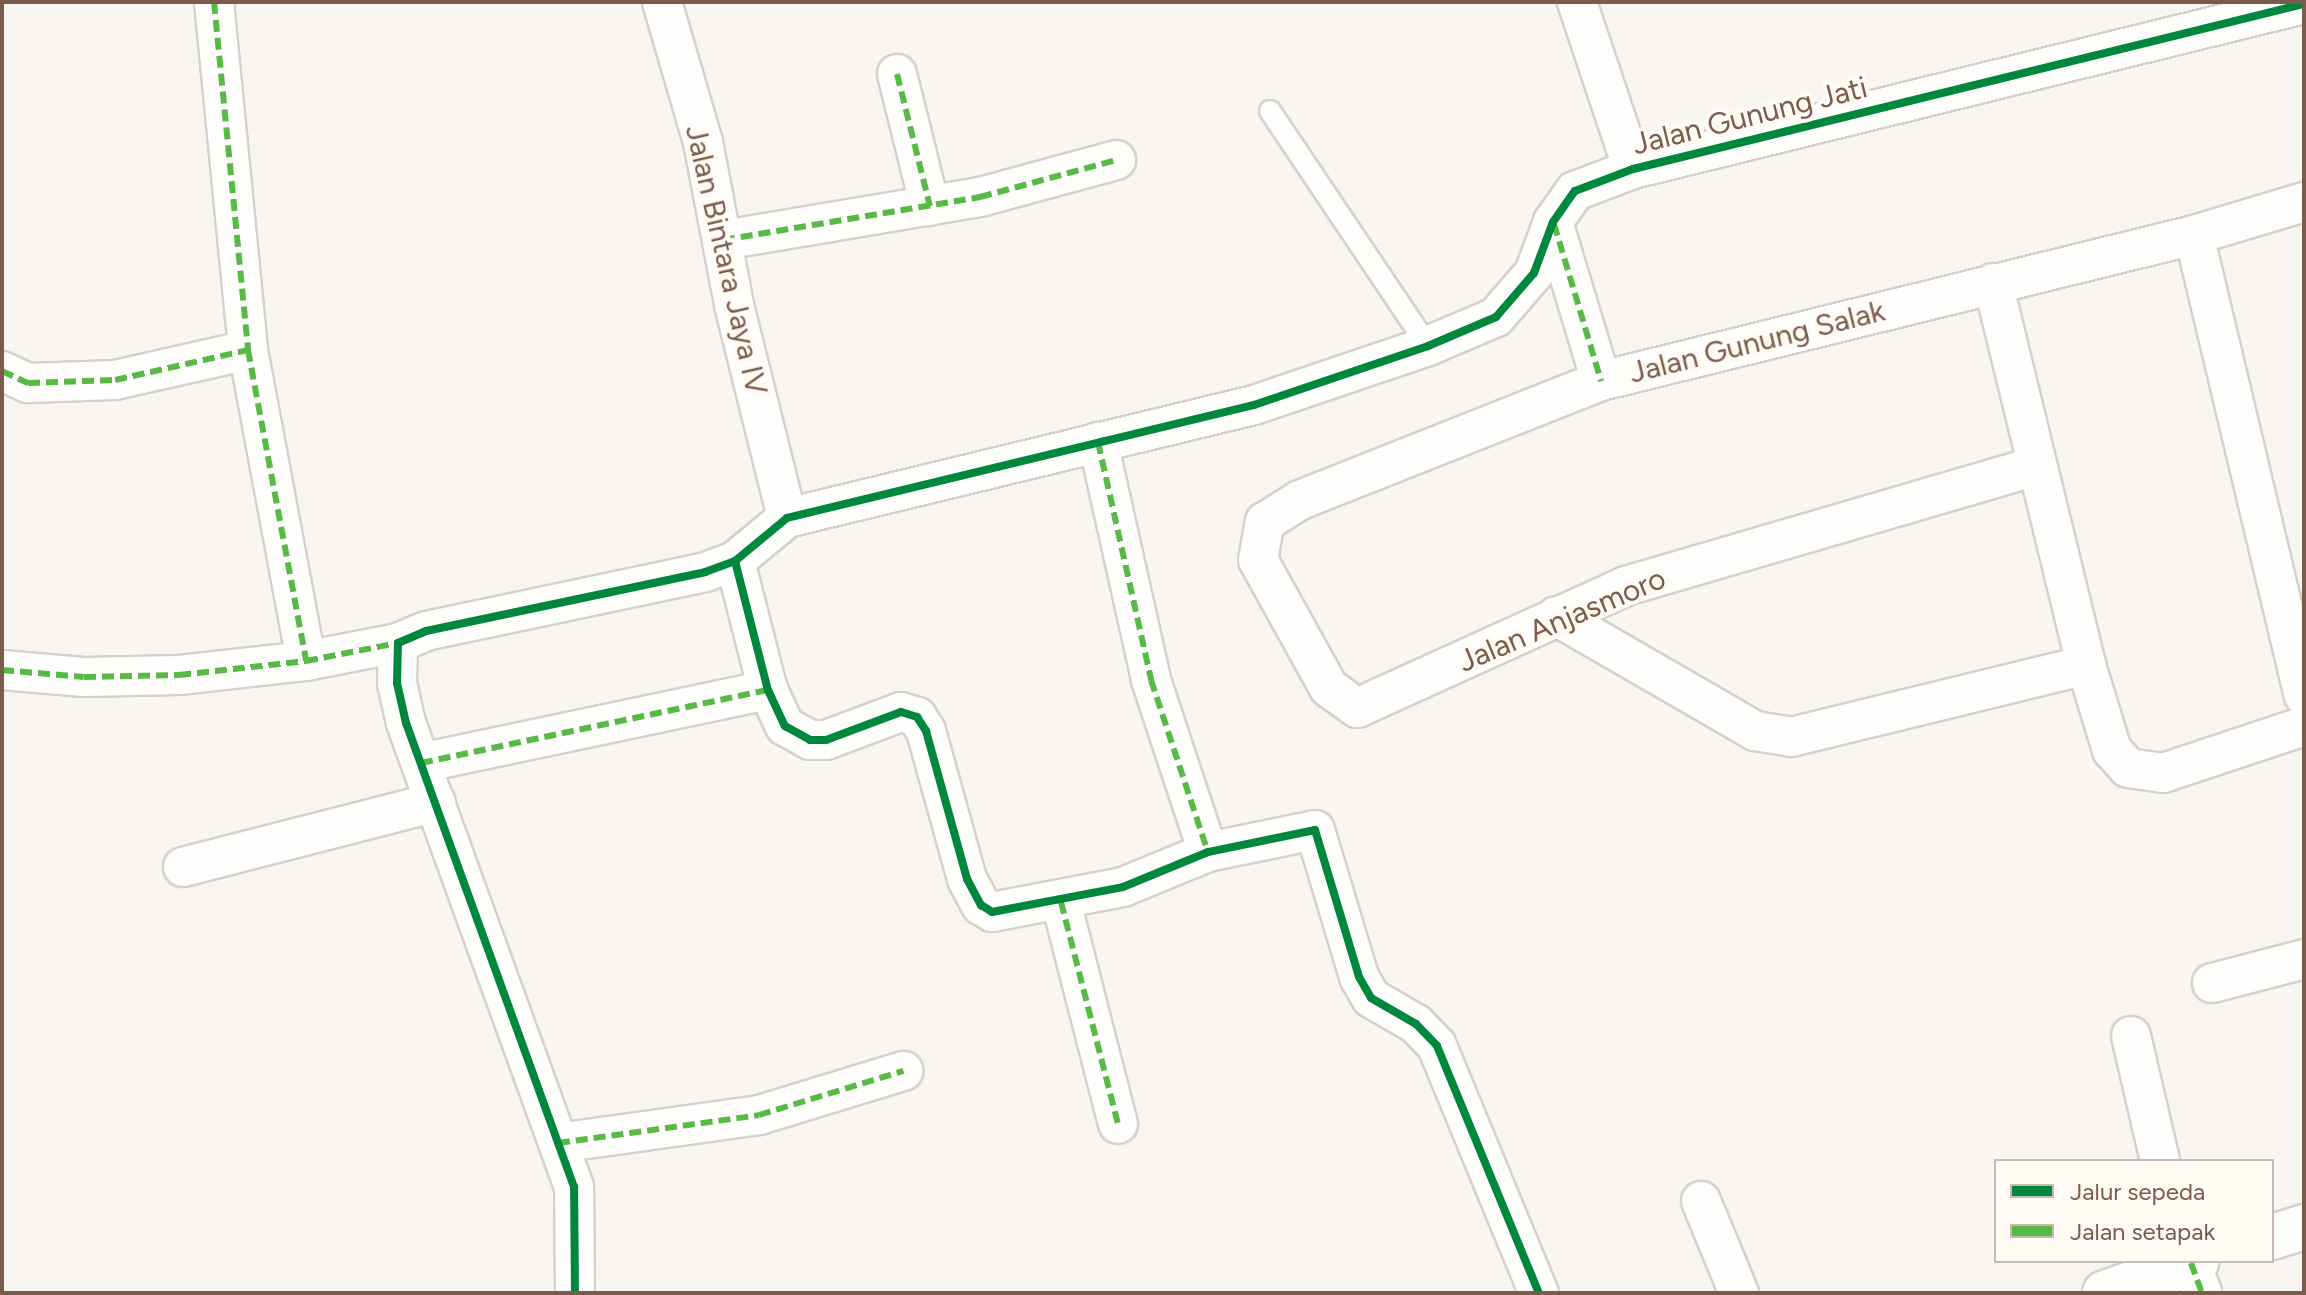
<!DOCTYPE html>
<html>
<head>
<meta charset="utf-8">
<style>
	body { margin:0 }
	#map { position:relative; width:2306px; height:1295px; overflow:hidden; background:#f9f5f0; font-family:Figtree,sans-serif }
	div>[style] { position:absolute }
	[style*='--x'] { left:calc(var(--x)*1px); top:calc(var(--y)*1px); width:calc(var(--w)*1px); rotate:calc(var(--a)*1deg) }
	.roads { filter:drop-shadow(2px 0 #d7d1cb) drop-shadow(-2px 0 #d7d1cb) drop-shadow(0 2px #d7d1cb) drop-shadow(0 -2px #d7d1cb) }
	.service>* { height:20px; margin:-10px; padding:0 10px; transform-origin:10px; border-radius:10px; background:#fefefd }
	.minor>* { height:38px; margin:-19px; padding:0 19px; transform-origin:19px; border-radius:19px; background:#fefefd }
	.tertiary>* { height:44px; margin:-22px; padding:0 22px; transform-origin:22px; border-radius:22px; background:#fefefd }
	.quiet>* { height:6px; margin-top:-3px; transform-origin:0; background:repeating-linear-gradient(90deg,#58b947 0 12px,transparent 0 18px) }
	.cycleway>* { height:8px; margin:-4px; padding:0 4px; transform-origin:4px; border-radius:4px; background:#00873e }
	span { translate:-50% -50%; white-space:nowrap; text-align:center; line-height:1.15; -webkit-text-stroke:8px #fffaf3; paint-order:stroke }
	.street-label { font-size:30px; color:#7a5c4d }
	.frame { position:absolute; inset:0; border:4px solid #7a5c4d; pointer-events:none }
	.legend { position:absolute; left:1994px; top:1159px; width:280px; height:104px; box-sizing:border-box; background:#fffaf3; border:2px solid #cabbb1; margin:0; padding:10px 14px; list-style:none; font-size:24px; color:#7a5c4d }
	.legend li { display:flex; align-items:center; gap:16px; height:40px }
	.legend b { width:40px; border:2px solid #cabbb1 }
</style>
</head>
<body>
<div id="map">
	<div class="roads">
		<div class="service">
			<div style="--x:1270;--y:111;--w:283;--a:56.1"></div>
		</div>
		<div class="minor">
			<div style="--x:214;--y:2;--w:350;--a:84.4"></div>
			<div style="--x:248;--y:350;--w:316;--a:79.4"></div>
			<div style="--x:662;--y:2;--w:146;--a:73.7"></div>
			<div style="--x:703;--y:142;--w:166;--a:79.2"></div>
			<div style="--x:734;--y:305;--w:219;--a:76"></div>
			<div style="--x:1577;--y:2;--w:176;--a:71.5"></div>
			<div style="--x:897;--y:74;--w:136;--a:76"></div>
			<div style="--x:1553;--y:222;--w:166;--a:73.2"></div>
			<div style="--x:2194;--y:235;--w:473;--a:76.6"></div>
			<div style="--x:723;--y:240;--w:261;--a:-9.5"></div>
			<div style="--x:980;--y:197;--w:141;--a:-15.2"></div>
			<div style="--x:1993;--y:283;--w:393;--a:76.3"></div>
			<div style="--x:2086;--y:665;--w:89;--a:73"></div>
			<div style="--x:2112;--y:750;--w:24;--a:48"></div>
			<div style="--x:2128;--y:768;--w:35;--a:8"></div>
			<div style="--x:2163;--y:773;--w:149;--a:-18.4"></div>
			<div style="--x:2;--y:371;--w:29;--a:25"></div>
			<div style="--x:28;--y:383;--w:87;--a:-2"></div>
			<div style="--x:115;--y:380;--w:136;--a:-12.7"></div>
			<div style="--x:1098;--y:442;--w:244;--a:77.4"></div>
			<div style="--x:1151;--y:680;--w:181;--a:71.7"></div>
			<div style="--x:2036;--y:466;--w:427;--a:163.7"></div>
			<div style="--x:1626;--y:586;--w:295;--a:155.6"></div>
			<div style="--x:1357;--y:708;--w:34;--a:-144"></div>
			<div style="--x:1329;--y:688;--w:146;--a:-119"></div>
			<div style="--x:1258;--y:560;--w:39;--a:-80"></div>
			<div style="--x:1265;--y:522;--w:41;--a:-32.2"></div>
			<div style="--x:1300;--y:500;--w:324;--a:-21.6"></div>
			<div style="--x:1601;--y:381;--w:611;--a:-13.83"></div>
			<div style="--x:2194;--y:235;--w:115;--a:-16.7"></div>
			<div style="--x:735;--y:561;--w:133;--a:75.7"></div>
			<div style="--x:768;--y:690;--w:40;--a:65"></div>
			<div style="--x:785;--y:726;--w:29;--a:29"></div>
			<div style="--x:810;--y:740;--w:16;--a:0"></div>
			<div style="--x:826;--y:740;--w:80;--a:-20.5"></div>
			<div style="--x:901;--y:712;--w:17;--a:17"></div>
			<div style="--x:917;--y:717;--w:17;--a:57"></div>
			<div style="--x:926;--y:731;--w:154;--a:74.5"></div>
			<div style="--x:967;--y:879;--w:30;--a:62"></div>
			<div style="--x:981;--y:905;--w:13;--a:32"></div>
			<div style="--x:992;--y:912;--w:133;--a:-10.8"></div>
			<div style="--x:1123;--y:887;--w:92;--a:-22.4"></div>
			<div style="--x:1208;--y:852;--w:109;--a:-11.6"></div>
			<div style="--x:1315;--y:830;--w:153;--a:73.3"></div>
			<div style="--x:1359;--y:977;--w:24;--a:60"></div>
			<div style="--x:1371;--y:998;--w:52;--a:30"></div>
			<div style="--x:1416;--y:1024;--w:30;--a:46"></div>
			<div style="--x:1437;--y:1046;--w:267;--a:67.6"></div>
			<div style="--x:1556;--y:616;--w:230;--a:30"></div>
			<div style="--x:1755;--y:731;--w:36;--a:9"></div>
			<div style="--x:1791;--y:737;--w:304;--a:-13.7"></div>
			<div style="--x:2;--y:670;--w:82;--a:4.9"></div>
			<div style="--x:84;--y:677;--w:95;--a:-1.2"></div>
			<div style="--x:179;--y:675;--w:128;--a:-6.3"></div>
			<div style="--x:306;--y:661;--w:94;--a:-11.1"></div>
			<div style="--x:421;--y:763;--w:355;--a:-11.9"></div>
			<div style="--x:183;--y:867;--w:261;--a:-14.4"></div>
			<div style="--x:1061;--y:902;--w:229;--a:75.6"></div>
			<div style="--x:2212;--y:983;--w:95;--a:-14.6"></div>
			<div style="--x:2131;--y:1036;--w:128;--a:76.9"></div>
			<div style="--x:558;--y:1143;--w:203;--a:-7.9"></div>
			<div style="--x:759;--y:1115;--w:151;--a:-17"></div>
			<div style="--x:1701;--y:1201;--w:100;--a:67.6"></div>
			<div style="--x:2190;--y:1261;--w:34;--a:69"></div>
			<div style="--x:575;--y:1293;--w:106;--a:-90.5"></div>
			<div style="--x:574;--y:1187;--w:493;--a:-109.9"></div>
			<div style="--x:406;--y:723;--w:41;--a:-102.7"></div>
			<div style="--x:397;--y:683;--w:40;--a:-88.6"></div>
			<div style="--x:398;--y:643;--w:30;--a:-23"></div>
			<div style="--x:426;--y:631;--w:285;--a:-11.9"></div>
			<div style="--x:705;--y:572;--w:32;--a:-20"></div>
			<div style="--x:735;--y:561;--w:67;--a:-39.6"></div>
			<div style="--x:787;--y:518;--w:480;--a:-13.6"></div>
			<div style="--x:1254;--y:405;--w:184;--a:-18.7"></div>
			<div style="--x:1428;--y:346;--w:74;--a:-23.1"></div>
			<div style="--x:1496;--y:317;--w:58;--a:-49.2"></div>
			<div style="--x:1534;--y:273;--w:54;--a:-69.6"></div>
			<div style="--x:1553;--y:222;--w:38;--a:-55"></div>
			<div style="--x:1575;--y:191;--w:62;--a:-20.8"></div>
			<div style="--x:1633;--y:169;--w:691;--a:-13.82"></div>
		</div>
		<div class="tertiary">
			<div style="--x:2272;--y:1237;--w:34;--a:-17"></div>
			<div style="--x:2105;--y:1293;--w:97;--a:-19.2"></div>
		</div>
	</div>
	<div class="quiet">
		<div style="--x:214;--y:2;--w:350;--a:84.4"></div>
		<div style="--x:248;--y:350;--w:316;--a:79.4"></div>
		<div style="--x:897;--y:74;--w:136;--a:76"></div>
		<div style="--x:1554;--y:224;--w:164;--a:73.3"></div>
		<div style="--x:723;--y:240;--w:261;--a:-9.5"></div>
		<div style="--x:980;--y:197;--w:141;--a:-15.2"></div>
		<div style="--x:2;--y:371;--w:29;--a:25"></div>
		<div style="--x:28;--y:383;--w:87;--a:-2"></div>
		<div style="--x:115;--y:380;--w:136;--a:-12.7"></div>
		<div style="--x:1105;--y:440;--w:7;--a:164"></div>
		<div style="--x:1098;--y:442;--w:244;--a:77.4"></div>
		<div style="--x:1151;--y:680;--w:181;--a:71.7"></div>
		<div style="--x:2;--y:670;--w:82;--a:4.9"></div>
		<div style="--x:84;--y:677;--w:95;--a:-1.2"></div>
		<div style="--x:179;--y:675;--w:128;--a:-6.3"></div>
		<div style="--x:306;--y:661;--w:94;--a:-11.1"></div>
		<div style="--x:421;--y:763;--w:355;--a:-11.9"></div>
		<div style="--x:1061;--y:902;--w:229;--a:75.6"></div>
		<div style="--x:558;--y:1143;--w:203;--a:-7.9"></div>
		<div style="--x:759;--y:1115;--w:151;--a:-17"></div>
		<div style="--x:2191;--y:1263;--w:32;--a:70"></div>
	</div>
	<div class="cycleway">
		<div style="--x:735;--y:561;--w:133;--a:75.7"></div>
		<div style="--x:768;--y:690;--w:40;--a:65"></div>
		<div style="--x:785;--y:726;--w:29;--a:29"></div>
		<div style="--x:810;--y:740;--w:16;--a:0"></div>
		<div style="--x:826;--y:740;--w:80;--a:-20.5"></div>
		<div style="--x:901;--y:712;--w:17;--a:17"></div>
		<div style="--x:917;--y:717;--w:17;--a:57"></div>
		<div style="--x:926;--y:731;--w:154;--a:74.5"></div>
		<div style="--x:967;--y:879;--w:30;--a:62"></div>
		<div style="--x:981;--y:905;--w:13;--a:32"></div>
		<div style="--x:992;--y:912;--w:133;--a:-10.8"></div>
		<div style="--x:1123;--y:887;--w:92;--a:-22.4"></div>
		<div style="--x:1208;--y:852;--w:109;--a:-11.6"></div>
		<div style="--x:1315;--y:830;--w:153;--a:73.3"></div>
		<div style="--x:1359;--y:977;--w:24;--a:60"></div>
		<div style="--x:1371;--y:998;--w:52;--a:30"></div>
		<div style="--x:1416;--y:1024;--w:30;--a:46"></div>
		<div style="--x:1437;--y:1046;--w:267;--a:67.6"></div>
		<div style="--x:575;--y:1293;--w:106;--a:-90.5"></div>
		<div style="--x:574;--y:1187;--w:493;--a:-109.9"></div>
		<div style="--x:406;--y:723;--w:41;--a:-102.7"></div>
		<div style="--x:397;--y:683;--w:40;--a:-88.6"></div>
		<div style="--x:398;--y:643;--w:30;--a:-23"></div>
		<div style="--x:426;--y:631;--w:285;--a:-11.9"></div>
		<div style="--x:705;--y:572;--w:32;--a:-20"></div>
		<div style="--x:735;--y:561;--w:67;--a:-39.6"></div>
		<div style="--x:787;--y:518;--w:480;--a:-13.6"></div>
		<div style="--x:1254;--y:405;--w:184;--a:-18.7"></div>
		<div style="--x:1428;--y:346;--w:74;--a:-23.1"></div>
		<div style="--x:1496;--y:317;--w:58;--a:-49.2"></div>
		<div style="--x:1534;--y:273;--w:54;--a:-69.6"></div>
		<div style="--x:1553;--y:222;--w:38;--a:-55"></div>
		<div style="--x:1575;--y:191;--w:62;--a:-20.8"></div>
		<div style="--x:1633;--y:169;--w:691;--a:-13.82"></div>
	</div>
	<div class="street-label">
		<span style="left:1750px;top:116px;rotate:-14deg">Jalan Gunung Jati</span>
		<span style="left:726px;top:260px;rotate:77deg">Jalan Bintara Jaya IV</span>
		<span style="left:1757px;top:342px;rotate:-14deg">Jalan Gunung Salak</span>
		<span style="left:1562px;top:620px;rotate:-23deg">Jalan Anjasmoro</span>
	</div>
	<div class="frame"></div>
	<ul class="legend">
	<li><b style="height:10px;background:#00873e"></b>Jalur sepeda</li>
	<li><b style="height:10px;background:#58b947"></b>Jalan setapak</li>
	</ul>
</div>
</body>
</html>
